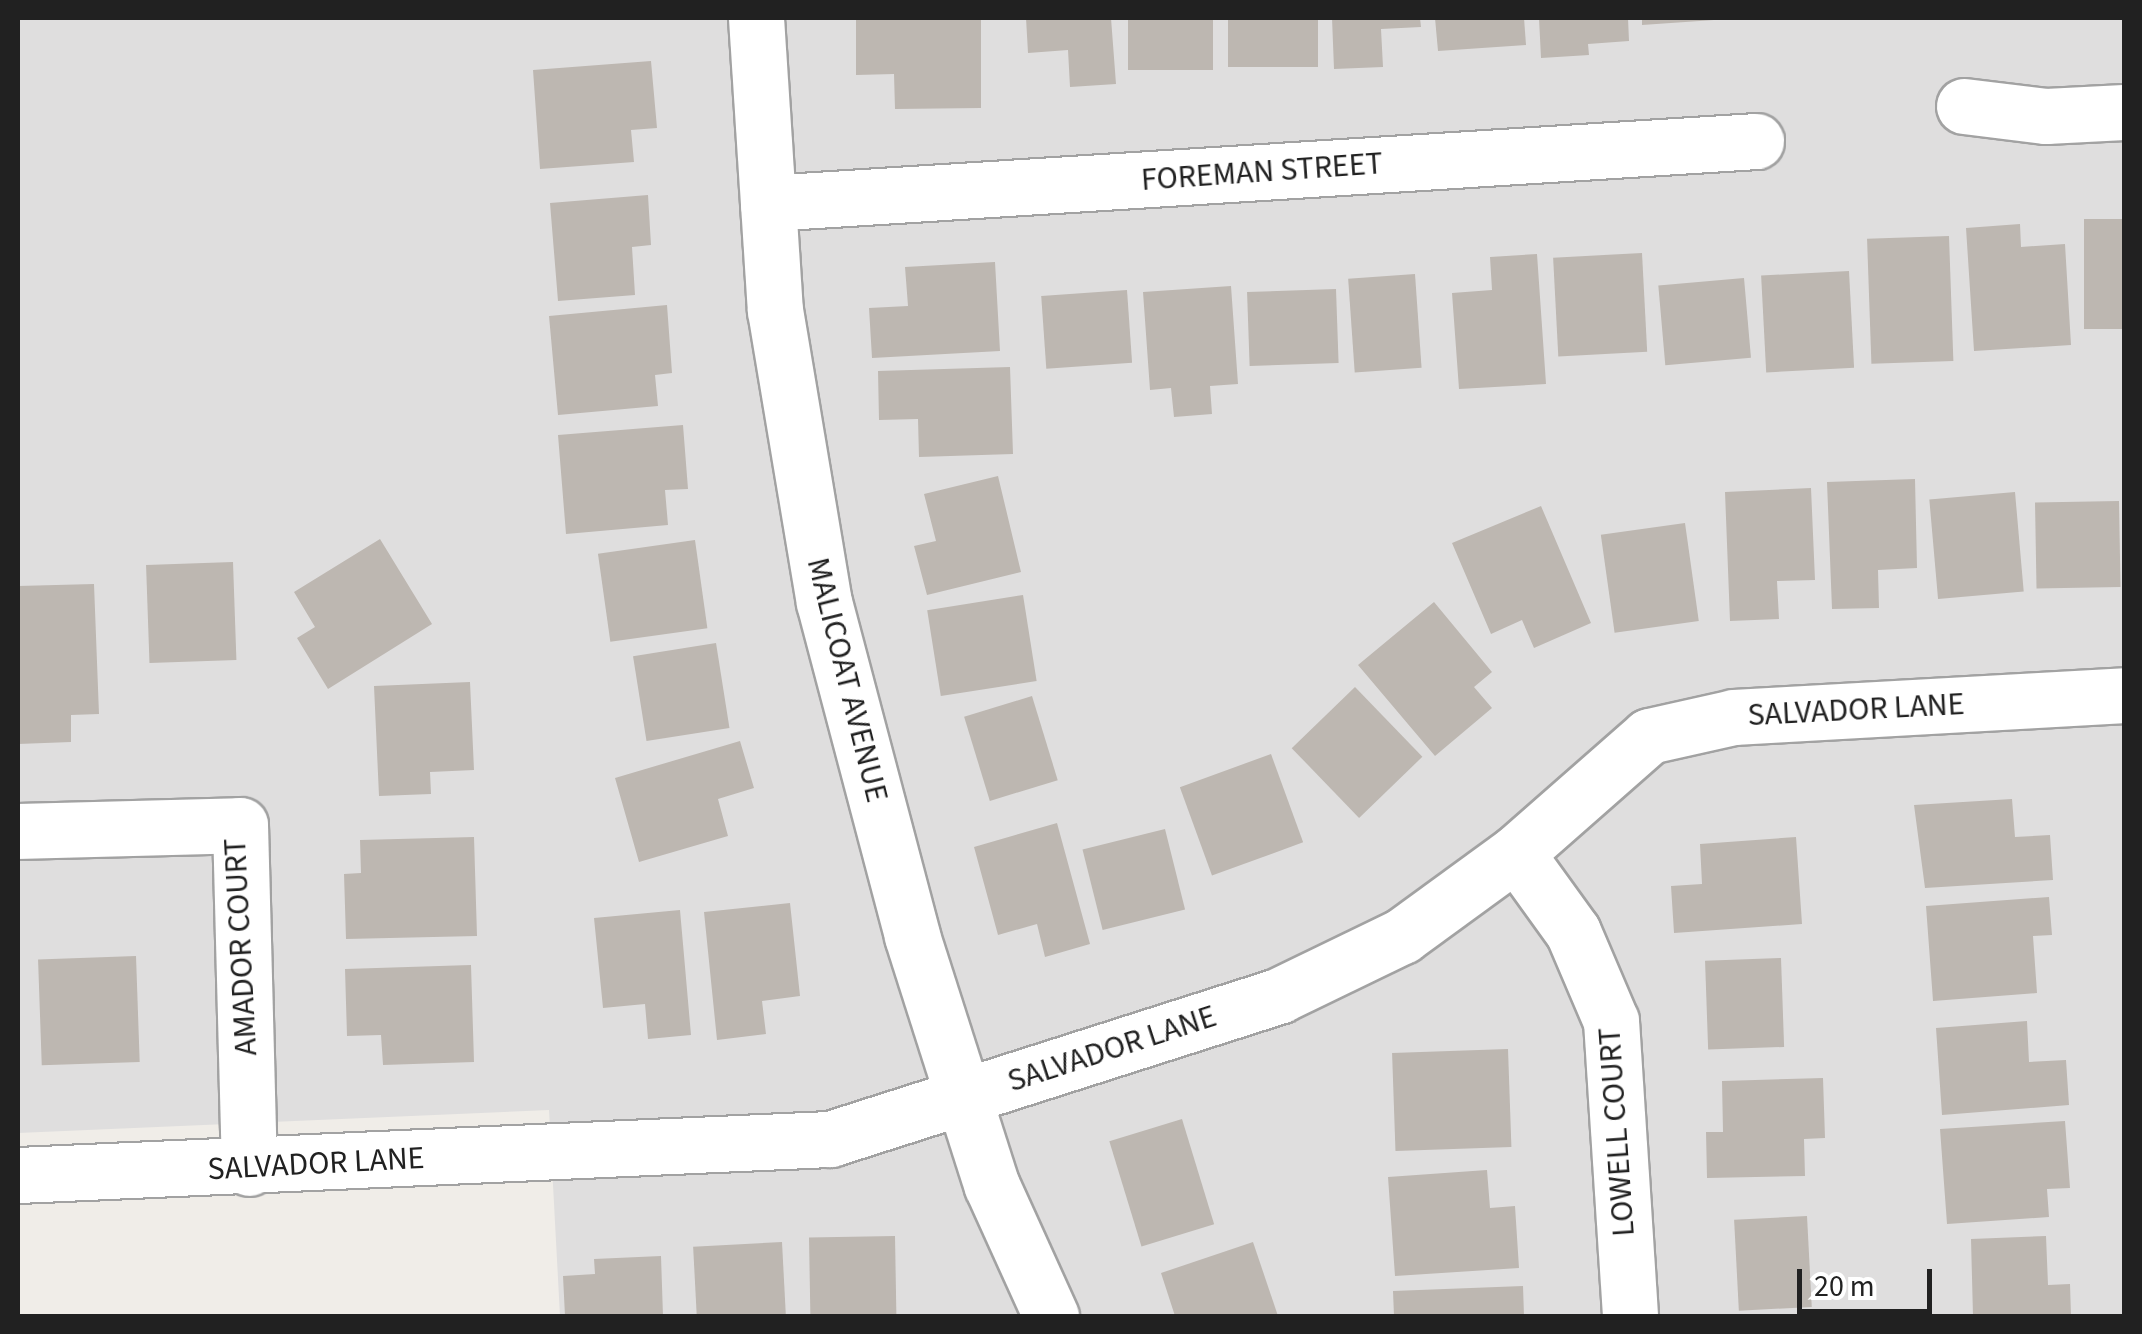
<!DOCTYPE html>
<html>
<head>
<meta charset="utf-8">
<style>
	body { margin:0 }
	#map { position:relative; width:2142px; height:1334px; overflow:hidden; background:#f0ede8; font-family:"Source Sans 3",sans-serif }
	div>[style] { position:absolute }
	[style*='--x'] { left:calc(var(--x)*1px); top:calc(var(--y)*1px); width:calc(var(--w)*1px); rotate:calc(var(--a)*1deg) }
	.residential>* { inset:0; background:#dfdede }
	.building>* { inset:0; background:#bdb7b1; transform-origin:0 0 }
	.roads { filter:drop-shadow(2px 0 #a2a2a2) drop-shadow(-2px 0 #a2a2a2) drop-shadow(0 2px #a2a2a2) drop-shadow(0 -2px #a2a2a2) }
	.minor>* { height:55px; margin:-27.5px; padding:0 27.5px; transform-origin:27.5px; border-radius:27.5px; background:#fff }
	span { translate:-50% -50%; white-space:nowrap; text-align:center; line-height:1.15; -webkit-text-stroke:8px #fff; paint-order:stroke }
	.street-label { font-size:32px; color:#212121 }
	.frame { position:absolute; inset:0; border:20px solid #212121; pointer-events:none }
	.scale { position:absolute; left:1797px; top:1269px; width:135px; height:45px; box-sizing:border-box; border:5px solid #212121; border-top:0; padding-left:12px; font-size:30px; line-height:35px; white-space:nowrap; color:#212121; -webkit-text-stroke:8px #fff; paint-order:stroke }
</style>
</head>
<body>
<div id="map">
	<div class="residential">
		<div style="clip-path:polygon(18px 18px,2124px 18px,2124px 1316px,560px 1316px,549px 1110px,18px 1133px)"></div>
	</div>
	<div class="building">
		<div style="clip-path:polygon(856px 18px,981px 18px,981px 108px,895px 109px,894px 74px,856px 75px)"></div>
		<div style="clip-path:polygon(1026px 18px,1111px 18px,1116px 84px,1070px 87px,1068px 50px,1028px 53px)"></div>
		<div style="left:1128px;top:18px;width:85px;height:52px"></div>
		<div style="left:1228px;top:18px;width:90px;height:49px"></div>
		<div style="clip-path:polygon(1332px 18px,1420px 18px,1421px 27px,1381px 29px,1383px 67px,1334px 69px)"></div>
		<div style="clip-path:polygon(1435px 18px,1524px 18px,1526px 45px,1438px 51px)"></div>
		<div style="clip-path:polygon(1539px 18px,1628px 18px,1629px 41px,1588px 44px,1589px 55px,1541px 58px)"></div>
		<div style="clip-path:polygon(1642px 18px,1713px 18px,1714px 20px,1642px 25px)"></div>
		<div style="clip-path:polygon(651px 61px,657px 128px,631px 130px,634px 162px,540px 169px,533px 70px)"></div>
		<div style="clip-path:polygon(648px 195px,651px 245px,632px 247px,635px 295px,558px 301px,550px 203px)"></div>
		<div style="left:2124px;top:219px;width:110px;height:40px;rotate:90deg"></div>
		<div style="clip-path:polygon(2020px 224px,2021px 247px,2065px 244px,2071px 345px,1974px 351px,1966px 228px)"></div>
		<div style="left:1949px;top:236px;width:125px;height:82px;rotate:88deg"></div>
		<div style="left:1642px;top:253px;width:99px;height:89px;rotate:87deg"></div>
		<div style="clip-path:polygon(1537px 254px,1546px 384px,1459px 389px,1452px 293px,1492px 290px,1490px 257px)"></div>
		<div style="clip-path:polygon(995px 262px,1000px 351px,872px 358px,869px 308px,908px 306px,905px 267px)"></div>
		<div style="left:1849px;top:271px;width:97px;height:88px;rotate:87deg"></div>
		<div style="left:1415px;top:274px;width:94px;height:67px;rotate:86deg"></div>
		<div style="left:1744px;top:278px;width:80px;height:86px;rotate:85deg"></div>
		<div style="clip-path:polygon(1231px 286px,1238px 384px,1210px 386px,1212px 414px,1174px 417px,1171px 388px,1150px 390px,1143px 292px)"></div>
		<div style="left:1336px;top:289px;width:74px;height:89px;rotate:88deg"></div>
		<div style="left:1127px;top:290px;width:73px;height:86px;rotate:86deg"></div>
		<div style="clip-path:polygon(667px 305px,672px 373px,655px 375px,658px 406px,558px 415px,549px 316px)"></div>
		<div style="clip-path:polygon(1010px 367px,1013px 454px,919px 457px,918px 419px,879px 420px,878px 371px)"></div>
		<div style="clip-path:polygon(683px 425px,688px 489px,665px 490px,668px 525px,566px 534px,558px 435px)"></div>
		<div style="clip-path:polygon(998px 476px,1021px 572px,927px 595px,914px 546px,936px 541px,924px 494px)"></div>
		<div style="clip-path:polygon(1915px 479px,1917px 568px,1878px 570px,1879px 608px,1832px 609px,1827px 482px)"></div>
		<div style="clip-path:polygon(1811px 488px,1815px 580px,1777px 581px,1779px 619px,1730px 621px,1725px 492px)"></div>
		<div style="left:2015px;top:492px;width:100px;height:86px;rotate:85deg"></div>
		<div style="left:2119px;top:501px;width:86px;height:84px;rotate:89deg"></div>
		<div style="clip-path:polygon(1541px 506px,1591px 623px,1534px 648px,1522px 620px,1491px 634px,1452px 543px)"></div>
		<div style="left:1685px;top:523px;width:99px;height:85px;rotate:82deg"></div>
		<div style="clip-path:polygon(380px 539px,432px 624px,328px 689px,297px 638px,315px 627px,294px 592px)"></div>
		<div style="left:695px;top:540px;width:89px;height:98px;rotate:82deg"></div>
		<div style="left:233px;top:562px;width:98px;height:87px;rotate:88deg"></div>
		<div style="clip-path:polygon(94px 584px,99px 714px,71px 715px,71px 742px,18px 744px,18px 586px)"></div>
		<div style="left:1023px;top:595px;width:87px;height:97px;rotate:81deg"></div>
		<div style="clip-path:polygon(1434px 602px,1492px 672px,1474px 687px,1492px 708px,1435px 756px,1358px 665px)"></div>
		<div style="left:716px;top:643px;width:86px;height:84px;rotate:81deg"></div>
		<div style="clip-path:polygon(470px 682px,474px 770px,430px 772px,431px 794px,379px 796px,374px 686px)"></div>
		<div style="left:1355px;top:687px;width:97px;height:88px;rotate:46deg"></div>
		<div style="left:1032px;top:696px;width:88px;height:71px;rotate:73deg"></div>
		<div style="clip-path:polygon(740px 741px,754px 788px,718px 799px,728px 836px,639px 862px,615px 778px)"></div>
		<div style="left:1271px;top:754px;width:94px;height:97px;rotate:70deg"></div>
		<div style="clip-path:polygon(2012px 799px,2015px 837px,2050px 835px,2053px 880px,1925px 888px,1914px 805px)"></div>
		<div style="clip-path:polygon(1057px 823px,1090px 944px,1045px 957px,1037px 924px,998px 935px,974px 847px)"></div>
		<div style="left:1165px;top:829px;width:83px;height:85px;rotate:76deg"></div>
		<div style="clip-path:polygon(474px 837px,477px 936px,346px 939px,344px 874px,361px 873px,360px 840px)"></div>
		<div style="clip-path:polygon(1796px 837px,1802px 924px,1674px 933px,1671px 886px,1702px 884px,1700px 844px)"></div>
		<div style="clip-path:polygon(2049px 897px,2052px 935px,2033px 936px,2037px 993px,1933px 1001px,1926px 906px)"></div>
		<div style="clip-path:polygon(790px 903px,800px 996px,762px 1001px,766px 1034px,717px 1040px,704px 912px)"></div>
		<div style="clip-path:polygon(680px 910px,691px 1035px,648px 1039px,645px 1004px,603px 1008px,594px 918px)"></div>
		<div style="left:136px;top:956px;width:106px;height:98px;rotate:88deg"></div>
		<div style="left:1781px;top:958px;width:89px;height:76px;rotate:88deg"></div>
		<div style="clip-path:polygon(471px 965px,474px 1062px,383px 1065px,381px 1035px,347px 1036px,345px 969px)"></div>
		<div style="clip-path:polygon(2027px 1021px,2029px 1062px,2066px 1060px,2069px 1105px,1942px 1115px,1936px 1028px)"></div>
		<div style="left:1508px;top:1049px;width:98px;height:116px;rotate:88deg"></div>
		<div style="clip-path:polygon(1823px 1078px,1825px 1138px,1804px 1139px,1805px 1176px,1707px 1178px,1706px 1132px,1723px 1132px,1722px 1081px)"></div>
		<div style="left:1182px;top:1119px;width:110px;height:76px;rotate:73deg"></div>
		<div style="clip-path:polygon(2065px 1121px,2070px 1188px,2047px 1189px,2049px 1217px,1947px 1224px,1940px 1129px)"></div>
		<div style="clip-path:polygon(1487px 1170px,1490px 1208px,1515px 1206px,1519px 1268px,1395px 1276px,1388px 1177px)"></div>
		<div style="left:1807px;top:1216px;width:91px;height:73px;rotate:87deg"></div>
		<div style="left:895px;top:1236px;width:80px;height:86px;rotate:89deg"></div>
		<div style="clip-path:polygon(2046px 1236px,2048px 1285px,2070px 1284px,2071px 1316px,1973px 1316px,1971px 1239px)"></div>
		<div style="left:782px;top:1242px;width:74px;height:89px;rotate:87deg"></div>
		<div style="clip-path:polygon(1253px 1242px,1278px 1316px,1175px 1316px,1161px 1273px)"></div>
		<div style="clip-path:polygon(661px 1256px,663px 1316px,565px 1316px,563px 1276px,595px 1274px,594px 1259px)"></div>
		<div style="clip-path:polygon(1523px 1286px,1524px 1316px,1394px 1316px,1393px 1291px)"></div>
	</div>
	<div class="roads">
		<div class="minor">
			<div style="--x:756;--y:18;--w:293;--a:86.3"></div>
			<div style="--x:775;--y:310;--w:296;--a:80.5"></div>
			<div style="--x:824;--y:602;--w:345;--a:75.2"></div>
			<div style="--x:912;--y:936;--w:262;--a:72.3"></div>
			<div style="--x:992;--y:1186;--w:143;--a:65.6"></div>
			<div style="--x:1964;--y:106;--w:83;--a:7"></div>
			<div style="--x:2046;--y:116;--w:78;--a:-2.9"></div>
			<div style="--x:768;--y:203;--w:990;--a:-3.59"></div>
			<div style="--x:18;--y:831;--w:222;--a:-1.5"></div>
			<div style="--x:240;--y:825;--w:343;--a:88.5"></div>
			<div style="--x:1516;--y:853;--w:97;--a:54.2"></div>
			<div style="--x:1573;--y:932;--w:97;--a:66.9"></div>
			<div style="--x:1611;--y:1021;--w:296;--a:86.3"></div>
			<div style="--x:18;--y:1175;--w:813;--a:-2.54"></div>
			<div style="--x:830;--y:1139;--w:472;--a:-17.7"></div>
			<div style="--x:1280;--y:995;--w:136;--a:-25.8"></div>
			<div style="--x:1402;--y:936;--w:141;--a:-36.1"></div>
			<div style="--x:1516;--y:853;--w:177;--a:-41.3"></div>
			<div style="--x:1649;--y:736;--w:87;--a:-12.6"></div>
			<div style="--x:1734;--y:717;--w:391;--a:-3.2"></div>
		</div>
	</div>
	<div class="street-label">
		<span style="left:1262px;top:172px;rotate:-4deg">FOREMAN STREET</span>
		<span style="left:847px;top:680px;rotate:76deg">MALICOAT AVENUE</span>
		<span style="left:1856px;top:710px;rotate:-3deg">SALVADOR LANE</span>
		<span style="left:241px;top:947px;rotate:-93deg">AMADOR COURT</span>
		<span style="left:1112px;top:1049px;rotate:-18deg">SALVADOR LANE</span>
		<span style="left:1617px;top:1132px;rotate:-94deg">LOWELL COURT</span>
		<span style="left:316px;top:1164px;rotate:-3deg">SALVADOR LANE</span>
	</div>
	<div class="frame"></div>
	<div class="scale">20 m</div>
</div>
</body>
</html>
